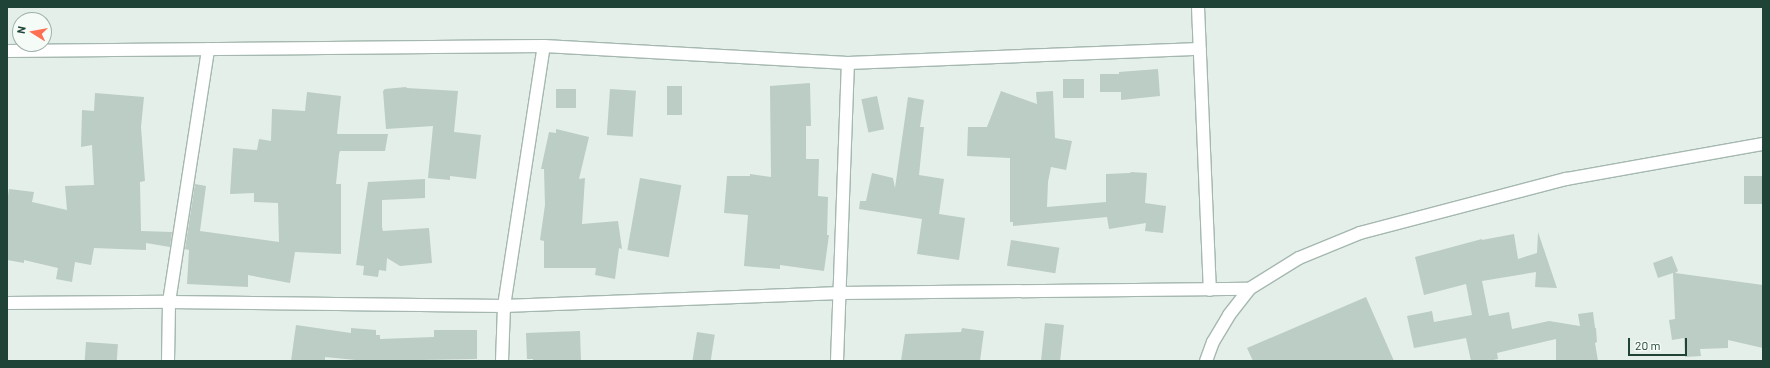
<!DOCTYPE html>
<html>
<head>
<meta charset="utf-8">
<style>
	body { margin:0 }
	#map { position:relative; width:1770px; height:368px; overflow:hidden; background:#e4efe9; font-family:Barlow,sans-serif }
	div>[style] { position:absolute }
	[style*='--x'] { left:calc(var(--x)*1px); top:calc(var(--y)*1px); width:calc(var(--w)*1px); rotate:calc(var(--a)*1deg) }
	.building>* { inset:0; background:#bbcdc5; transform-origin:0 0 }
	.roads { filter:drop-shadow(1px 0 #a5b8b0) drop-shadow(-1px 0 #a5b8b0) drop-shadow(0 1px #a5b8b0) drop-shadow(0 -1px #a5b8b0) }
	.street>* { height:12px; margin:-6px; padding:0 6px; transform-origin:6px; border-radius:6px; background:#fff }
	.secondary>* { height:12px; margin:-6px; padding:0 6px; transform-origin:6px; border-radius:6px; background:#fff }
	span { translate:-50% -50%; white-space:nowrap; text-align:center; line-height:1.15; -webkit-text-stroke:4px #f5fbf7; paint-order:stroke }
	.frame { position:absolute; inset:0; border:8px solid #204337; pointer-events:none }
	.north { position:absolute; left:12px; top:12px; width:40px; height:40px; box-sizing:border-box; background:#f5fbf7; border:1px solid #a0b1aa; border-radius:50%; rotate:281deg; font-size:11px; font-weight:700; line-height:16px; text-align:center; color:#204337 }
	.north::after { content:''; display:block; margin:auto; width:14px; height:18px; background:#ff6f52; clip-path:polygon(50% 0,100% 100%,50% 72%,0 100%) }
	.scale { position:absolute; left:1628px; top:338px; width:59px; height:18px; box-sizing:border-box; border:2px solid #204337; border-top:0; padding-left:5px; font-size:12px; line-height:14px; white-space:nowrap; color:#204337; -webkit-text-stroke:3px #f5fbf7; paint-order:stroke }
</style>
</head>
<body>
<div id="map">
	<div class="building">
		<div style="clip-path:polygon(1158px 69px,1160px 96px,1121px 100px,1121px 92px,1100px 92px,1100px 74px,1119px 74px,1119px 72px)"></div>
		<div style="left:1084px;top:79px;width:19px;height:21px;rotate:90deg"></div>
		<div style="clip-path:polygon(810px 83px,811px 126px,806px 126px,806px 159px,819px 159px,818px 196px,828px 197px,827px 235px,829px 235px,824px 271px,780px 265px,780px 269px,744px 266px,748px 215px,724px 213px,727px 176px,750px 176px,750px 174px,771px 177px,770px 86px)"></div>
		<div style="left:667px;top:86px;width:15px;height:29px"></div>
		<div style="clip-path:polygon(406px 87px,407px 88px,458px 91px,454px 132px,481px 135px,476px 179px,450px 176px,450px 180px,428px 178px,433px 126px,386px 129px,383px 91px,385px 89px)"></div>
		<div style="left:556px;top:89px;width:20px;height:19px"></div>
		<div style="left:610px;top:89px;width:26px;height:46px;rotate:4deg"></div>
		<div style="clip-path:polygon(1001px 91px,1037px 104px,1036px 92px,1053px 91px,1055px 138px,1072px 141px,1066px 170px,1051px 167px,1048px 182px,1047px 207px,1106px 202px,1106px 174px,1130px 173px,1131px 172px,1147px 173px,1145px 203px,1166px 206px,1163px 233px,1145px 231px,1146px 223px,1109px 229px,1107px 217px,1013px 226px,1013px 222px,1010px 222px,1010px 158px,967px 156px,968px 127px,987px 127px)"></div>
		<div style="clip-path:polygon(307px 92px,341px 96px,337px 134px,388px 134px,385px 151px,340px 151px,339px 154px,336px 184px,341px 184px,341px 254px,295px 252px,290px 283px,248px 275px,248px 287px,187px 284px,189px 250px,185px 249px,195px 184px,206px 186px,200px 231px,279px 242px,278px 203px,254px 202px,254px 193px,230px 194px,233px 148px,257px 150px,259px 139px,271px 141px,272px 109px,305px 111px)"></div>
		<div style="clip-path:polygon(95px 93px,144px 97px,141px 127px,145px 181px,140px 182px,141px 231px,172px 232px,170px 247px,146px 243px,146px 250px,94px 248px,91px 265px,75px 262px,72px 282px,56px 279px,58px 268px,24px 260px,24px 263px,7px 260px,7px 203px,9px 189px,34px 192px,32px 202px,67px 210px,65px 186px,94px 185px,92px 145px,81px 147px,82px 110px,94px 111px)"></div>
		<div style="left:877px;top:96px;width:34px;height:16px;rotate:78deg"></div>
		<div style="clip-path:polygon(908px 97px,924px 100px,920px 127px,924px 127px,919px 175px,944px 179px,939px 214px,965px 218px,959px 260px,917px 254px,922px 219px,859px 209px,860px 201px,866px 201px,872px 173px,893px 178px,895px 188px)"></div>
		<div style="clip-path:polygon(556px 129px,589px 137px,579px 179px,585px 178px,582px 224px,618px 221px,622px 249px,619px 248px,615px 279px,595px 275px,596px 268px,544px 268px,544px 241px,540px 240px,545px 205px,544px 169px,541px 169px,549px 132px,556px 133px)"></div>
		<div style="left:1744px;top:176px;width:18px;height:28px"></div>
		<div style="left:640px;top:178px;width:42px;height:73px;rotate:10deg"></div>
		<div style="clip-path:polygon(425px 179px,425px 198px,382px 200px,382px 227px,383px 231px,429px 228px,432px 263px,400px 266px,387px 258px,386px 271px,379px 270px,378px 277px,363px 275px,364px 266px,356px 265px,368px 182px)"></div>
		<div style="clip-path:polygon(1538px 232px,1557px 288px,1535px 287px,1536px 272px,1482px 281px,1489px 316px,1509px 312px,1512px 329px,1549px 321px,1580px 326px,1578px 314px,1593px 312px,1595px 328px,1597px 329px,1596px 329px,1597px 342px,1595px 343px,1598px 361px,1556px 361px,1556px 339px,1497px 353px,1498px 359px,1488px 361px,1471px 361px,1466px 338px,1414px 348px,1407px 316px,1432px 311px,1434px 322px,1472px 315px,1466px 284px,1424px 295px,1415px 257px,1482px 239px,1482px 240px,1514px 234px,1518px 259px,1537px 253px)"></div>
		<div style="left:1011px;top:240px;width:49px;height:26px;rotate:9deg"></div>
		<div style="clip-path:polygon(1672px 256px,1678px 271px,1675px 273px,1763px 285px,1763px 348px,1728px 340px,1728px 348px,1700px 349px,1701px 356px,1685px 357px,1684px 338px,1672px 340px,1669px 320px,1675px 319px,1673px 273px,1658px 278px,1653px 263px)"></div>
		<div style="clip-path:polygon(1366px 297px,1394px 361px,1253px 361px,1247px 348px)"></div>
		<div style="left:1045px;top:323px;width:19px;height:38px;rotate:6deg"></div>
		<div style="clip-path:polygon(296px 325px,351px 333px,351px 328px,376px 330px,376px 335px,380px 335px,380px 339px,434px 337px,434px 330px,477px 330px,477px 359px,366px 361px,325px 357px,325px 361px,291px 361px)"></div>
		<div style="clip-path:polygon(962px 328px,984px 331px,980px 361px,901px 361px,905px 334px,961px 332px)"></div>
		<div style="clip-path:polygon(580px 331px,581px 361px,533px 361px,533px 359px,527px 359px,526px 333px)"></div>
		<div style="left:697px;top:332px;width:18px;height:29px;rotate:9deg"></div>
		<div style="left:86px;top:342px;width:32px;height:19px;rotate:4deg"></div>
	</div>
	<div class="roads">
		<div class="street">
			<div style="--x:1198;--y:7;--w:283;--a:87.6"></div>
			<div style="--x:7;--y:51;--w:537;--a:-0.53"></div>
			<div style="--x:544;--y:46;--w:304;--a:3.2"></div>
			<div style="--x:848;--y:63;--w:352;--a:-2.3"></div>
			<div style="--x:7;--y:303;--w:162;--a:-0.4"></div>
			<div style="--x:169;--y:302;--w:335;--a:0.7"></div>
			<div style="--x:504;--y:306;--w:337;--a:-2.2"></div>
			<div style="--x:841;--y:293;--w:408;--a:-0.6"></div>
			<div style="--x:168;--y:361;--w:59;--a:-89"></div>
			<div style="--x:169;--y:302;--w:256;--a:-81.2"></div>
			<div style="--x:502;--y:361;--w:55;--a:-87.9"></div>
			<div style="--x:504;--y:306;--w:263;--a:-81.3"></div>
			<div style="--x:837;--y:361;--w:298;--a:-87.9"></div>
		</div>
		<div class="secondary">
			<div style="--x:1206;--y:361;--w:20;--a:-70"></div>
			<div style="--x:1213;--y:342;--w:31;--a:-59"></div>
			<div style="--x:1229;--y:315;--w:33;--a:-52"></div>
			<div style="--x:1249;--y:289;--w:59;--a:-31.8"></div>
			<div style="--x:1299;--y:258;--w:66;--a:-22.3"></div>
			<div style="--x:1360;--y:233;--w:213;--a:-14.7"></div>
			<div style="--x:1566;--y:179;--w:200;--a:-10.1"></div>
		</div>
	</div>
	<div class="frame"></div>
	<div class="north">N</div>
	<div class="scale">20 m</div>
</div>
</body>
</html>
